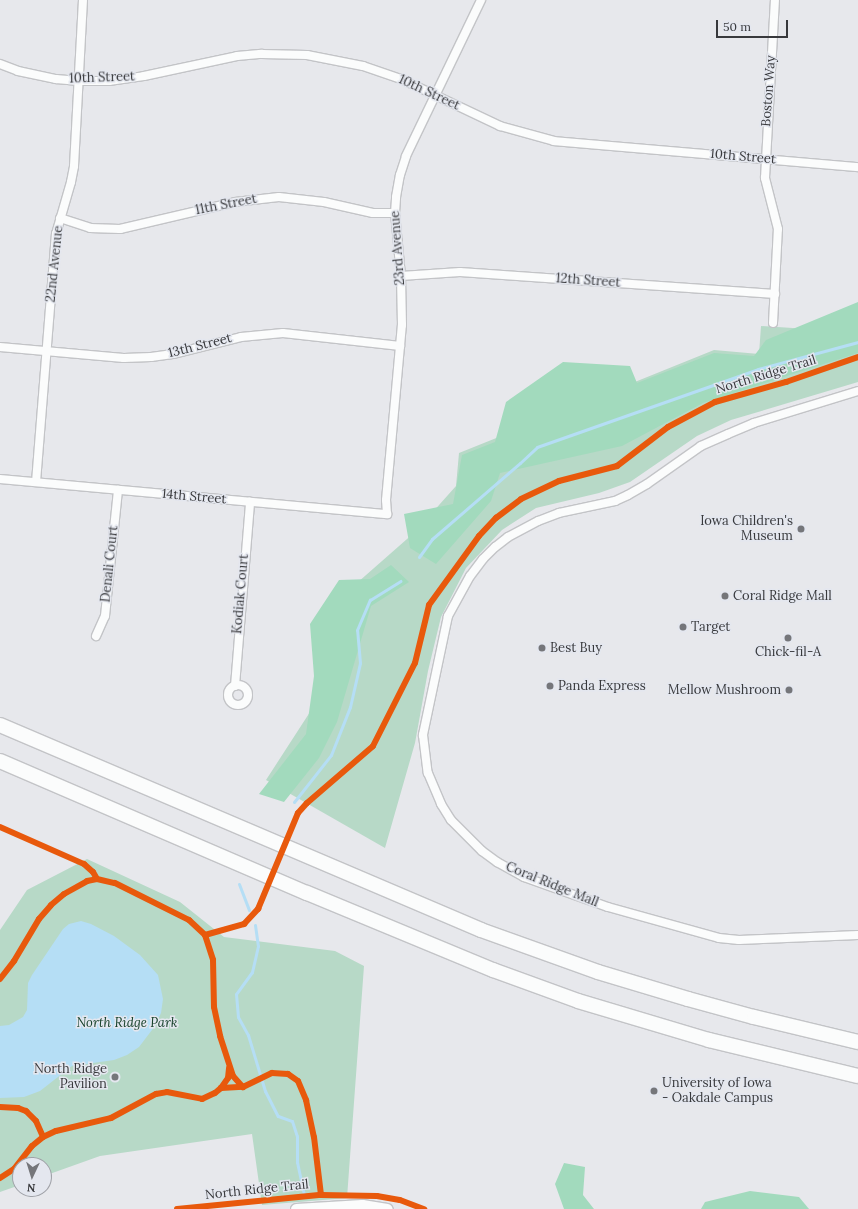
<!DOCTYPE html>
<html>
<head>
<meta charset="utf-8">
<style>
	body { margin:0 }
	#map { position:relative; width:858px; height:1209px; overflow:hidden; background:#e7e8ec; font-family:Lora,serif }
	div>[style] { position:absolute }
	[style*='--x'] { left:calc(var(--x)*1px); top:calc(var(--y)*1px); width:calc(var(--w)*1px); rotate:calc(var(--a)*1deg) }
	.green>* { inset:0; background:#b7d9c7 }
	.forest>* { inset:0; background:#a2dabd }
	.water>* { inset:0; background:#b5def5 }
	.stream>* { height:3px; margin:-1.5px; padding:0 1.5px; transform-origin:1.5px; border-radius:1.5px; background:#b5def5 }
	.roads { filter:drop-shadow(1px 0 #c3c4c7) drop-shadow(-1px 0 #c3c4c7) drop-shadow(0 1px #c3c4c7) drop-shadow(0 -1px #c3c4c7) }
	.street>* { height:8px; margin:-4px; padding:0 4px; transform-origin:4px; border-radius:4px; background:#fbfcfc }
	.street>.ring { margin:-4px; padding:0; box-sizing:content-box; background:none; border:8px solid #fbfcfc; border-radius:50% }
	.secondary>* { height:11px; margin:-5.5px; padding:0 5.5px; transform-origin:5.5px; border-radius:5.5px; background:#fbfcfc }
	.highway>* { height:14px; margin:-7px; padding:0 7px; transform-origin:7px; border-radius:7px; background:#fbfcfc }
	.cycleway>* { height:6px; margin:-3px; padding:0 3px; transform-origin:3px; border-radius:3px; background:#e8590c }
	.dots>* { width:11px; height:11px; translate:-50% -50%; box-sizing:border-box; border:2px solid #e4e7ef; border-radius:50% }
	span { translate:-50% -50%; white-space:nowrap; text-align:center; line-height:1.15; -webkit-text-stroke:3px #e4e7ef; paint-order:stroke }
	.street-label { font-size:13px; color:#38393c }
	.poi-label { font-size:13px; color:#38393c }
	.right { translate:-100% -50%; text-align:right }
	.left { translate:0 -50%; text-align:left }
	.park-label { font-size:13px; color:#16412b; font-style:italic }
	.north { position:absolute; left:12px; top:1157px; width:40px; height:40px; box-sizing:border-box; background:#e4e7ef; border:1px solid #9fa1a7; border-radius:50%; rotate:184deg; font-size:11px; font-weight:700; line-height:16px; text-align:center; color:#38393c }
	.north::after { content:''; display:block; margin:auto; width:14px; height:18px; background:#75767a; clip-path:polygon(50% 0,100% 100%,50% 72%,0 100%) }
	.scale { position:absolute; left:716px; top:20px; width:72px; height:18px; box-sizing:border-box; border:2px solid #38393c; border-top:0; padding-left:5px; font-size:12px; line-height:14px; white-space:nowrap; color:#38393c; -webkit-text-stroke:3px #e4e7ef; paint-order:stroke }
</style>
</head>
<body>
<div id="map">
	<div class="green">
		<div style="clip-path:polygon(858px 305px,858px 382px,731px 420px,697px 436px,630px 482px,599px 493px,536px 508px,502px 530px,466px 568px,441px 617px,428px 671px,415px 743px,385px 848px,266px 780px,310px 712px,349px 590px,415px 532px,456px 486px,459px 453px,714px 350px,759px 354px,761px 326px,839px 331px)"></div>
		<div style="clip-path:polygon(87px 859px,180px 902px,224px 937px,335px 951px,364px 966px,347px 1198px,262px 1205px,252px 1134px,100px 1156px,44px 1176px,44px 1165px,20px 1165px,20px 1185px,0 1192px,0 930px,27px 890px)"></div>
	</div>
	<div class="forest">
		<div style="clip-path:polygon(858px 302px,858px 353px,703px 403px,622px 446px,500px 473px,491px 501px,436px 564px,410px 548px,404px 514px,453px 504px,462px 455px,495px 442px,506px 402px,563px 362px,630px 366px,637px 383px,714px 353px,754px 356px,766px 340px)"></div>
		<div style="clip-path:polygon(391px 565px,409px 582px,371px 606px,337px 722px,319px 758px,284px 802px,259px 794px,306px 734px,314px 676px,310px 624px,339px 580px,370px 579px)"></div>
		<div style="clip-path:polygon(564px 1163px,585px 1167px,583px 1195px,594px 1209px,564px 1209px,555px 1184px)"></div>
		<div style="clip-path:polygon(750px 1191px,799px 1197px,809px 1209px,701px 1209px,705px 1202px)"></div>
	</div>
	<div class="water">
		<div style="clip-path:polygon(81px 921px,91px 924px,114px 936px,140px 955px,158px 975px,163px 999px,161px 1013px,155px 1026px,139px 1047px,127px 1055px,114px 1060px,72px 1066px,40px 1091px,24px 1097px,0 1098px,0 1026px,9px 1025px,23px 1017px,27px 1010px,28px 983px,32px 975px,63px 929px,69px 924px)"></div>
	</div>
	<div class="stream">
		<div style="--x:419;--y:557;--w:22;--a:-54"></div>
		<div style="--x:432;--y:539;--w:116;--a:-40.8"></div>
		<div style="--x:520;--y:463;--w:23;--a:-43"></div>
		<div style="--x:537;--y:447;--w:234;--a:-19.4"></div>
		<div style="--x:758;--y:369;--w:104;--a:-15.1"></div>
		<div style="--x:294;--y:802;--w:60;--a:-51.8"></div>
		<div style="--x:331;--y:755;--w:52;--a:-68.4"></div>
		<div style="--x:350;--y:707;--w:45;--a:-77.2"></div>
		<div style="--x:360;--y:663;--w:33;--a:-95"></div>
		<div style="--x:357;--y:630;--w:33;--a:-67"></div>
		<div style="--x:370;--y:600;--w:36;--a:-32"></div>
		<div style="--x:239;--y:884;--w:28;--a:69"></div>
		<div style="--x:255;--y:925;--w:21;--a:82"></div>
		<div style="--x:258;--y:946;--w:27;--a:103"></div>
		<div style="--x:252;--y:972;--w:27;--a:126"></div>
		<div style="--x:236;--y:994;--w:23;--a:85"></div>
		<div style="--x:238;--y:1017;--w:21;--a:61"></div>
		<div style="--x:248;--y:1035;--w:59;--a:73.1"></div>
		<div style="--x:265;--y:1091;--w:28;--a:63"></div>
		<div style="--x:278;--y:1116;--w:15;--a:20"></div>
		<div style="--x:292;--y:1121;--w:16;--a:72"></div>
		<div style="--x:297;--y:1136;--w:26;--a:90"></div>
		<div style="--x:297;--y:1162;--w:33;--a:78"></div>
	</div>
	<div class="roads">
		<div class="street">
			<div style="--x:0;--y:64;--w:19;--a:21"></div>
			<div style="--x:18;--y:71;--w:39;--a:12"></div>
			<div style="--x:56;--y:79;--w:23;--a:5"></div>
			<div style="--x:79;--y:81;--w:30;--a:0"></div>
			<div style="--x:109;--y:81;--w:35;--a:-8"></div>
			<div style="--x:144;--y:76;--w:95;--a:-12.1"></div>
			<div style="--x:237;--y:56;--w:25;--a:-5"></div>
			<div style="--x:262;--y:54;--w:45;--a:1.3"></div>
			<div style="--x:307;--y:55;--w:57;--a:11.1"></div>
			<div style="--x:363;--y:66;--w:40;--a:18.9"></div>
			<div style="--x:401;--y:79;--w:110;--a:25.4"></div>
			<div style="--x:500;--y:126;--w:56;--a:15.5"></div>
			<div style="--x:554;--y:141;--w:305;--a:4.9"></div>
			<div style="--x:60;--y:218;--w:32;--a:18"></div>
			<div style="--x:90;--y:228;--w:30;--a:2"></div>
			<div style="--x:120;--y:229;--w:118;--a:-13.2"></div>
			<div style="--x:235;--y:202;--w:44;--a:-6.5"></div>
			<div style="--x:279;--y:197;--w:45;--a:6.3"></div>
			<div style="--x:324;--y:202;--w:50;--a:12.7"></div>
			<div style="--x:373;--y:213;--w:22;--a:0"></div>
			<div style="--x:401;--y:276;--w:59;--a:-3.9"></div>
			<div style="--x:460;--y:272;--w:316;--a:4"></div>
			<div style="--x:773;--y:323;--w:94;--a:-87"></div>
			<div style="--x:778;--y:229;--w:53;--a:-104.3"></div>
			<div style="--x:765;--y:178;--w:178;--a:-86.8"></div>
			<div style="--x:0;--y:347;--w:124;--a:5.1"></div>
			<div style="--x:124;--y:358;--w:27;--a:-2"></div>
			<div style="--x:151;--y:357;--w:22;--a:-8"></div>
			<div style="--x:173;--y:354;--w:70;--a:-14"></div>
			<div style="--x:241;--y:337;--w:42;--a:-5.4"></div>
			<div style="--x:283;--y:333;--w:118;--a:6.3"></div>
			<div style="--x:858;--y:391;--w:109;--a:162.9"></div>
			<div style="--x:754;--y:423;--w:28;--a:157"></div>
			<div style="--x:728;--y:434;--w:30;--a:156"></div>
			<div style="--x:701;--y:446;--w:66;--a:144.9"></div>
			<div style="--x:647;--y:484;--w:22;--a:150"></div>
			<div style="--x:628;--y:495;--w:14;--a:155"></div>
			<div style="--x:615;--y:501;--w:57;--a:167.9"></div>
			<div style="--x:559;--y:513;--w:22;--a:159"></div>
			<div style="--x:538;--y:521;--w:34;--a:152"></div>
			<div style="--x:508;--y:537;--w:16;--a:142"></div>
			<div style="--x:495;--y:547;--w:17;--a:135"></div>
			<div style="--x:483;--y:559;--w:21;--a:127"></div>
			<div style="--x:470;--y:576;--w:46;--a:118.8"></div>
			<div style="--x:448;--y:616;--w:122;--a:101.9"></div>
			<div style="--x:423;--y:735;--w:38;--a:83"></div>
			<div style="--x:428;--y:773;--w:34;--a:67"></div>
			<div style="--x:441;--y:804;--w:19;--a:58"></div>
			<div style="--x:451;--y:820;--w:44;--a:45"></div>
			<div style="--x:482;--y:851;--w:19;--a:36"></div>
			<div style="--x:497;--y:862;--w:31;--a:29"></div>
			<div style="--x:524;--y:877;--w:89;--a:19.7"></div>
			<div style="--x:608;--y:907;--w:115;--a:15.6"></div>
			<div style="--x:719;--y:938;--w:20;--a:6"></div>
			<div style="--x:739;--y:940;--w:119;--a:-2.4"></div>
			<div style="--x:0;--y:479;--w:389;--a:5.2"></div>
			<div style="--x:387;--y:514;--w:14;--a:-94"></div>
			<div style="--x:386;--y:500;--w:176;--a:-84.8"></div>
			<div style="--x:402;--y:325;--w:49;--a:-91.2"></div>
			<div style="--x:401;--y:276;--w:63;--a:-95.4"></div>
			<div style="--x:395;--y:213;--w:16;--a:-86"></div>
			<div style="--x:396;--y:197;--w:22;--a:-80"></div>
			<div style="--x:400;--y:175;--w:20;--a:-72"></div>
			<div style="--x:406;--y:156;--w:173;--a:-64.3"></div>
			<div style="--x:36;--y:482;--w:249;--a:-85.4"></div>
			<div style="--x:56;--y:234;--w:54;--a:-73.9"></div>
			<div style="--x:71;--y:182;--w:16;--a:-79"></div>
			<div style="--x:74;--y:166;--w:166;--a:-86.9"></div>
			<div style="--x:96;--y:636;--w:22;--a:-66"></div>
			<div style="--x:105;--y:616;--w:127;--a:-84.1"></div>
			<div class="ring" style="left:228px;top:685px;width:12px;height:12px"></div>
			<div style="--x:235;--y:686;--w:185;--a:-85.3"></div>
		</div>
		<div class="secondary">
			<div style="--x:296;--y:1209;--w:66;--a:-3.5"></div>
			<div style="--x:362;--y:1205;--w:25;--a:9"></div>
		</div>
		<div class="highway">
			<div style="--x:0;--y:725;--w:523;--a:23.08"></div>
			<div style="--x:481;--y:930;--w:124;--a:19.7"></div>
			<div style="--x:598;--y:972;--w:94;--a:16.7"></div>
			<div style="--x:688;--y:999;--w:68;--a:15.3"></div>
			<div style="--x:754;--y:1017;--w:107;--a:13.5"></div>
			<div style="--x:0;--y:761;--w:334;--a:23.3"></div>
			<div style="--x:307;--y:893;--w:201;--a:22.5"></div>
			<div style="--x:493;--y:970;--w:90;--a:20"></div>
			<div style="--x:578;--y:1001;--w:137;--a:16.6"></div>
			<div style="--x:709;--y:1040;--w:153;--a:13.6"></div>
		</div>
	</div>
	<div class="cycleway">
		<div style="--x:0;--y:827;--w:92;--a:23.8"></div>
		<div style="--x:84;--y:864;--w:12;--a:42"></div>
		<div style="--x:93;--y:872;--w:8;--a:60"></div>
		<div style="--x:205;--y:935;--w:41;--a:-15.8"></div>
		<div style="--x:244;--y:924;--w:21;--a:-47"></div>
		<div style="--x:258;--y:909;--w:104;--a:-67.4"></div>
		<div style="--x:298;--y:813;--w:13;--a:-48"></div>
		<div style="--x:307;--y:803;--w:87;--a:-40.8"></div>
		<div style="--x:373;--y:746;--w:93;--a:-63.2"></div>
		<div style="--x:415;--y:663;--w:60;--a:-76.4"></div>
		<div style="--x:429;--y:605;--w:85;--a:-54.1"></div>
		<div style="--x:479;--y:536;--w:25;--a:-47"></div>
		<div style="--x:496;--y:518;--w:31;--a:-37"></div>
		<div style="--x:521;--y:499;--w:42;--a:-25.3"></div>
		<div style="--x:559;--y:481;--w:60;--a:-14.5"></div>
		<div style="--x:617;--y:466;--w:64;--a:-37.4"></div>
		<div style="--x:668;--y:427;--w:53;--a:-28"></div>
		<div style="--x:715;--y:402;--w:74;--a:-15.7"></div>
		<div style="--x:786;--y:382;--w:76;--a:-19.1"></div>
		<div style="--x:0;--y:979;--w:23;--a:-52"></div>
		<div style="--x:14;--y:961;--w:49;--a:-59.2"></div>
		<div style="--x:39;--y:919;--w:18;--a:-49"></div>
		<div style="--x:51;--y:905;--w:17;--a:-40"></div>
		<div style="--x:64;--y:894;--w:26;--a:-29"></div>
		<div style="--x:87;--y:881;--w:10;--a:-11"></div>
		<div style="--x:97;--y:879;--w:18;--a:13"></div>
		<div style="--x:115;--y:883;--w:83;--a:26.6"></div>
		<div style="--x:189;--y:920;--w:22;--a:43"></div>
		<div style="--x:205;--y:935;--w:26;--a:72"></div>
		<div style="--x:213;--y:960;--w:47;--a:88.8"></div>
		<div style="--x:214;--y:1007;--w:30;--a:78"></div>
		<div style="--x:220;--y:1036;--w:42;--a:72"></div>
		<div style="--x:233;--y:1076;--w:15;--a:48"></div>
		<div style="--x:221;--y:1088;--w:22;--a:-3"></div>
		<div style="--x:243;--y:1087;--w:32;--a:-26"></div>
		<div style="--x:272;--y:1073;--w:16;--a:4"></div>
		<div style="--x:288;--y:1074;--w:12;--a:35"></div>
		<div style="--x:298;--y:1081;--w:21;--a:67"></div>
		<div style="--x:306;--y:1100;--w:38;--a:78"></div>
		<div style="--x:314;--y:1137;--w:58;--a:83.1"></div>
		<div style="--x:0;--y:1107;--w:18;--a:3"></div>
		<div style="--x:18;--y:1108;--w:9;--a:21"></div>
		<div style="--x:26;--y:1111;--w:14;--a:45"></div>
		<div style="--x:36;--y:1121;--w:17;--a:66"></div>
		<div style="--x:0;--y:1178;--w:17;--a:-33"></div>
		<div style="--x:14;--y:1169;--w:29;--a:-52"></div>
		<div style="--x:32;--y:1146;--w:14;--a:-39"></div>
		<div style="--x:43;--y:1137;--w:14;--a:-25"></div>
		<div style="--x:56;--y:1131;--w:57;--a:-13.3"></div>
		<div style="--x:111;--y:1118;--w:51;--a:-28.1"></div>
		<div style="--x:156;--y:1094;--w:11;--a:-10"></div>
		<div style="--x:167;--y:1092;--w:36;--a:11"></div>
		<div style="--x:202;--y:1099;--w:14;--a:-25"></div>
		<div style="--x:215;--y:1093;--w:8;--a:-40"></div>
		<div style="--x:221;--y:1088;--w:12;--a:-55"></div>
		<div style="--x:228;--y:1078;--w:10;--a:-84"></div>
		<div style="--x:177;--y:1209;--w:145;--a:-5.6"></div>
		<div style="--x:321;--y:1195;--w:56;--a:1"></div>
		<div style="--x:377;--y:1196;--w:23;--a:10"></div>
		<div style="--x:400;--y:1200;--w:26;--a:21"></div>
	</div>
	<div class="dots">
		<div style="left:801px;top:529px;background:#75767a"></div>
		<div style="left:725px;top:596px;background:#75767a"></div>
		<div style="left:683px;top:627px;background:#75767a"></div>
		<div style="left:788px;top:638px;background:#75767a"></div>
		<div style="left:542px;top:648px;background:#75767a"></div>
		<div style="left:550px;top:686px;background:#75767a"></div>
		<div style="left:789px;top:690px;background:#75767a"></div>
		<div style="left:115px;top:1077px;background:#75767a"></div>
		<div style="left:654px;top:1091px;background:#75767a"></div>
	</div>
	<div class="street-label">
		<span style="left:102px;top:78px;rotate:-2deg">10th Street</span>
		<span style="left:769px;top:91px;rotate:-86deg">Boston Way</span>
		<span style="left:429px;top:93px;rotate:25deg">10th Street</span>
		<span style="left:743px;top:157px;rotate:5deg">10th Street</span>
		<span style="left:226px;top:205px;rotate:-11deg">11th Street</span>
		<span style="left:398px;top:248px;rotate:-94deg">23rd Avenue</span>
		<span style="left:55px;top:264px;rotate:-84deg">22nd Avenue</span>
		<span style="left:588px;top:281px;rotate:4deg">12th Street</span>
		<span style="left:200px;top:346px;rotate:-14deg">13th Street</span>
		<span style="left:766px;top:375px;rotate:-17deg">North Ridge Trail</span>
		<span style="left:194px;top:497px;rotate:5deg">14th Street</span>
		<span style="left:110px;top:564px;rotate:-84deg">Denali Court</span>
		<span style="left:241px;top:594px;rotate:-85deg">Kodiak Court</span>
		<span style="left:552px;top:885px;rotate:22deg">Coral Ridge Mall</span>
		<span style="left:257px;top:1190px;rotate:-6deg">North Ridge Trail</span>
	</div>
	<div class="poi-label">
		<span class="right" style="left:793px;top:529px">Iowa Children's<br>Museum</span>
		<span class="left" style="left:733px;top:596px">Coral Ridge Mall</span>
		<span class="left" style="left:691px;top:627px">Target</span>
		<span class="left" style="left:550px;top:648px">Best Buy</span>
		<span style="left:788px;top:652px">Chick-fil-A</span>
		<span class="left" style="left:558px;top:686px">Panda Express</span>
		<span class="right" style="left:781px;top:690px">Mellow Mushroom</span>
		<span class="right" style="left:107px;top:1077px">North Ridge<br>Pavilion</span>
		<span class="left" style="left:662px;top:1091px">University of Iowa<br>- Oakdale Campus</span>
	</div>
	<div class="park-label">
		<span style="left:127px;top:1023px">North Ridge Park</span>
	</div>
	<div class="north">N</div>
	<div class="scale">50 m</div>
</div>
</body>
</html>
